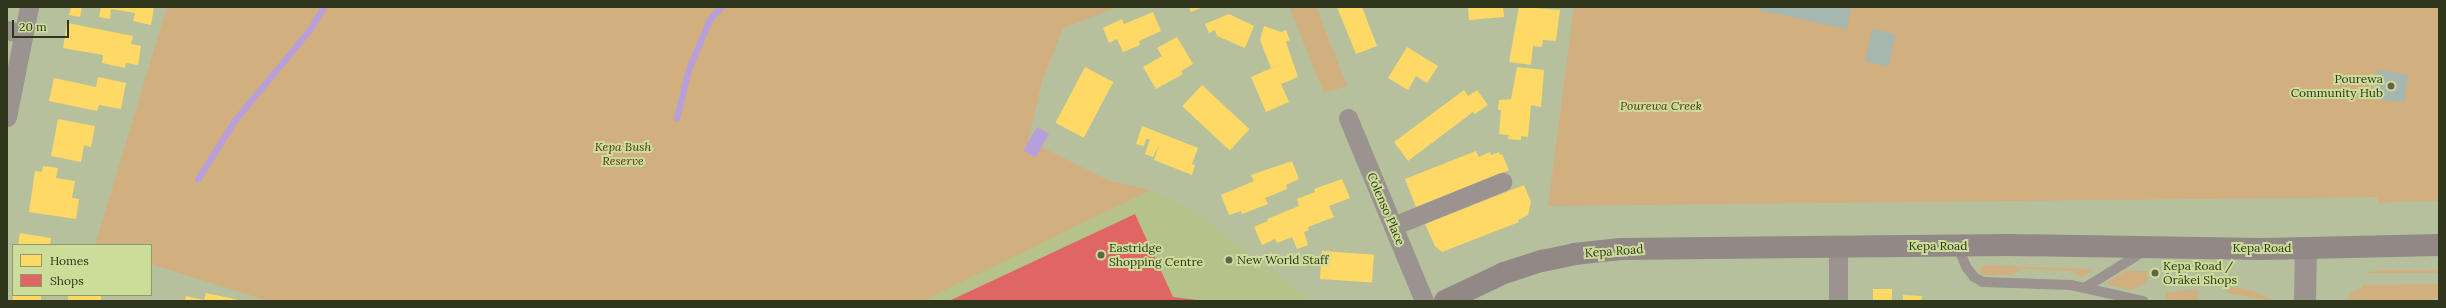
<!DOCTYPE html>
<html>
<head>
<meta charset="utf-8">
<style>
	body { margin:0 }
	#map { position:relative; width:2446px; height:308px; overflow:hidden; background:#b7c09c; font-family:Lora,serif }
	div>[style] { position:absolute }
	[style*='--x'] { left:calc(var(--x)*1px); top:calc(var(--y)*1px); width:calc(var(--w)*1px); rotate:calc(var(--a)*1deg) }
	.built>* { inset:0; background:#b5c38a }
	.green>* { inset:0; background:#d1af7f }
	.water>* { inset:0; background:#b79edc; transform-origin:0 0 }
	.homes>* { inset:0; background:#ffd966; transform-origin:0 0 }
	.shops>* { inset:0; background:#e06666 }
	.stream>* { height:5.5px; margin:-2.75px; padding:0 2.75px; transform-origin:2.75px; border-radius:2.75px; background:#b79edc }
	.building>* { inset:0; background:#a6b7af; transform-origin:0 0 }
	.service>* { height:10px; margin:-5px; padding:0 5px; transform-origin:5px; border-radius:5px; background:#9b9390 }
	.minor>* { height:19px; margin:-9.5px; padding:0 9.5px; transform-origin:9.5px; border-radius:9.5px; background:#9b9390 }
	.tertiary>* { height:22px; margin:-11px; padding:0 11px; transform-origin:11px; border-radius:11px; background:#9b9390 }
	.secondary>* { height:22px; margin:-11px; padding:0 11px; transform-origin:11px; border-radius:11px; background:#928987 }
	.dots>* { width:11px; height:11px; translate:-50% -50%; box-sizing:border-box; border:2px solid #ccdd9a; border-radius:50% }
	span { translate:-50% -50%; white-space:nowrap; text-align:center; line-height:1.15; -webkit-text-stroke:4px #ccdd9a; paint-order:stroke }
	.poi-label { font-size:12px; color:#30361b }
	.right { translate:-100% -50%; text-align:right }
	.left { translate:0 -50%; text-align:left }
	.park-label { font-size:12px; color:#593411; font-style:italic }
	.street-label { font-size:12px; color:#30361b }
	.frame { position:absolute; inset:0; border:8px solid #30361b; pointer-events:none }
	.legend { position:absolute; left:12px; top:244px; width:140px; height:52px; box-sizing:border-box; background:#ccdd9a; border:1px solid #8e9a67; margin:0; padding:5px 7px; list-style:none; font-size:12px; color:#30361b }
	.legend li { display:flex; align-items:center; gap:8px; height:20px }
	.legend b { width:20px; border:1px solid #8e9a67 }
	.scale { position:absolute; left:12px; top:20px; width:57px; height:18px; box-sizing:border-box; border:2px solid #30361b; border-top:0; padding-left:5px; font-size:12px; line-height:14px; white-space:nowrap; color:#30361b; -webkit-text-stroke:3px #ccdd9a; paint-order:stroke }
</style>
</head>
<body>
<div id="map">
	<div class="built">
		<div style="clip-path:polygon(1151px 190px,1190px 209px,1311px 301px,922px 301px)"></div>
	</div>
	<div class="green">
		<div style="clip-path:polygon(167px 7px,1118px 7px,1063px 28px,1042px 82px,1028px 140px,1110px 181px,1151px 190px,922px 301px,262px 301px,262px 299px,151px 264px,151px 245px,95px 245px)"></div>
		<div style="clip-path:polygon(1289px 7px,1316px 7px,1347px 86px,1324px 93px)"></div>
		<div style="clip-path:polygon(1574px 7px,2439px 7px,2439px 201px,2390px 202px,2379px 205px,2377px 197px,1548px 206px)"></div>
		<div style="clip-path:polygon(1983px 265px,2089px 269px,2092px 271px,2081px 277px,2072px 271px,2021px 269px,2012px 275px,1984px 275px,1980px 271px)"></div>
		<div style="clip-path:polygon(2383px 270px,2439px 270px,2439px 273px,2363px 273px)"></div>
		<div style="clip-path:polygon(2126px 271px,2148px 271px,2147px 282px,2131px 290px,2109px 285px,2107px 282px)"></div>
		<div style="clip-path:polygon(2439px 284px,2439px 297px,2424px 301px,2345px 301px,2352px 292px,2362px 288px,2362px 285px)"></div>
		<div style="clip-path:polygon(2228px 286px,2250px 290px,2264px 295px,2272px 301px,2227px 293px)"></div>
		<div style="clip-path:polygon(2196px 289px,2198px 294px,2196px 301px,2165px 299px,2166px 293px)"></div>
	</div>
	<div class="water">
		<div style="left:1037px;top:127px;width:14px;height:27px;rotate:30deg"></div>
	</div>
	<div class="homes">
		<div style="clip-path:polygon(71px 7px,82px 7px,80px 17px,69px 15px)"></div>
		<div style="clip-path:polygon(101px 7px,154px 7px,151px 25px,133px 21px,135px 13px,111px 9px,110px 19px,99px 17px)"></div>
		<div style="clip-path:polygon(1189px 7px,1203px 7px,1191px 12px)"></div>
		<div style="clip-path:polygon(1337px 7px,1362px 7px,1377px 46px,1356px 54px)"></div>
		<div style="clip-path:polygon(1468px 7px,1503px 7px,1504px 17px,1469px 20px)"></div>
		<div style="clip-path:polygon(1519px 7px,1560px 10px,1556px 41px,1543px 40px,1542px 47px,1533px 46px,1531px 65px,1509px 62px)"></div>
		<div style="clip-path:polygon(1153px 12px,1161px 31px,1139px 41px,1140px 45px,1123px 52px,1117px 39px,1109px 43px,1103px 28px,1122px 19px,1124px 24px)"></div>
		<div style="clip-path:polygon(1229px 14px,1254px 26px,1245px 48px,1217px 36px,1215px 30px,1209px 33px,1205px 24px)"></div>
		<div style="clip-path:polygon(67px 23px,133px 36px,131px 44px,141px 46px,138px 65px,126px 63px,125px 68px,102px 63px,103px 55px,63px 48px)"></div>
		<div style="clip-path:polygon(1264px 26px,1281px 32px,1286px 30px,1290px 40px,1286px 42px,1298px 77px,1281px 84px,1289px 102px,1266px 112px,1251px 77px,1283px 63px,1271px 68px,1260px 40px)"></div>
		<div style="clip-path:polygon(1177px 37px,1193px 64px,1181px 71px,1183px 74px,1156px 89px,1143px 67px,1162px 56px,1157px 48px)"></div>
		<div style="clip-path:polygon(1407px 47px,1438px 66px,1427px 83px,1416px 76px,1408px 90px,1388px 78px)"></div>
		<div style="left:1085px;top:67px;width:32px;height:63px;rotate:28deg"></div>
		<div style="clip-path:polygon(1517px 67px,1544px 70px,1541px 107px,1531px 105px,1528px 137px,1521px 136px,1521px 140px,1508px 139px,1509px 135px,1499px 134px,1501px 110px,1498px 110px,1499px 100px,1511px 99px)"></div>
		<div style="clip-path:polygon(98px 77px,126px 83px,121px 109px,99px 105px,97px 111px,49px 101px,54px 78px,96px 87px)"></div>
		<div style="left:1202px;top:85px;width:65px;height:29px;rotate:43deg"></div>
		<div style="clip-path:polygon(1464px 90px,1468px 96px,1477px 90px,1488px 105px,1475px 114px,1473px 112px,1408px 161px,1394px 142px)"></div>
		<div style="clip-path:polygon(58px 119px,95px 126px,91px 147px,84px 145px,81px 162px,51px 156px)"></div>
		<div style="clip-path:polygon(1142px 126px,1198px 148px,1192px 164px,1195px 165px,1192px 175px,1154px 160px,1159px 145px,1153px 157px,1145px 154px,1150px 139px,1146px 139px,1144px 146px,1136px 144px)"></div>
		<div style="clip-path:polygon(1476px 151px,1479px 157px,1490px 152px,1491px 155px,1499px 152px,1500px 155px,1502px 154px,1509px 170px,1416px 207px,1405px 179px)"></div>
		<div style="clip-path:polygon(1292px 161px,1299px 179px,1286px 185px,1287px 189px,1265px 198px,1268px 204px,1242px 214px,1241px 211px,1229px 215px,1221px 195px,1254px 181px,1251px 175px)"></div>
		<div style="clip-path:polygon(43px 166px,58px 168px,56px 178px,75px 181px,72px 198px,79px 199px,76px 219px,29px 212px,35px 171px,42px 172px)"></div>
		<div style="clip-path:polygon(1342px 179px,1350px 198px,1329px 206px,1334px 217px,1308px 227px,1309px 230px,1304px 232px,1308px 245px,1297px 249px,1292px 237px,1277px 243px,1275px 239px,1262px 245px,1254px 227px,1268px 221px,1267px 219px,1299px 206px,1297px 199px,1315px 192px,1314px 189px)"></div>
		<div style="clip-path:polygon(1524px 185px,1531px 202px,1528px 215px,1518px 220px,1519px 222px,1442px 252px,1435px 246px,1425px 224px)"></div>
		<div style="clip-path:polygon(20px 233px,51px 238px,50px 245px,18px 245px)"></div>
		<div style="left:1322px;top:251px;width:52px;height:28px;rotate:4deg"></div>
		<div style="left:1873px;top:289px;width:19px;height:12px"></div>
		<div style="clip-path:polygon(206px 293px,239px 300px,239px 301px,185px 301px,186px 296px,204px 300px)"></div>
		<div style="left:13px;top:295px;width:28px;height:6px"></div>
		<div style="left:68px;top:295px;width:33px;height:6px"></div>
		<div style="clip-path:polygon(1903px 295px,1922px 296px,1921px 301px,1903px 301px)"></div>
	</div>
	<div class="shops">
		<div style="clip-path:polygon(1135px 214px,1173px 297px,1205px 301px,949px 301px)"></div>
	</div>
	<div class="stream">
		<div style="--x:677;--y:119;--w:50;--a:-76.2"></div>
		<div style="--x:689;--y:70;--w:54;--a:-67.2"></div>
		<div style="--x:710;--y:20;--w:18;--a:-47"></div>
		<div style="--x:198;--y:180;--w:70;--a:-57.9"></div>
		<div style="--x:235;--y:121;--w:119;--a:-50.4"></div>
		<div style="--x:311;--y:29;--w:26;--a:-59"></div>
	</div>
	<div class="building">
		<div style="clip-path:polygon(1758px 7px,1851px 7px,1847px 29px,1758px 10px)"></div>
		<div style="left:1872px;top:29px;width:24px;height:33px;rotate:12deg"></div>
		<div style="left:2377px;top:70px;width:31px;height:29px;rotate:7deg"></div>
	</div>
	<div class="service">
		<div style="--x:1957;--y:245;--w:25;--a:67"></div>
		<div style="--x:1967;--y:268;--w:11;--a:52"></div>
		<div style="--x:1974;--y:277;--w:10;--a:29"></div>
		<div style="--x:1983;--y:282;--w:88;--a:2"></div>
		<div style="--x:2071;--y:285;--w:74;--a:12.5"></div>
		<div style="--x:2086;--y:287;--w:68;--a:-31.8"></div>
	</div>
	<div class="minor">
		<div style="--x:7;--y:30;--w:16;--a:14"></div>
		<div style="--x:7;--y:117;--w:112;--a:-78.7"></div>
		<div style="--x:1348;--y:118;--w:198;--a:67.4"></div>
		<div style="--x:1393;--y:226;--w:118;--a:-22"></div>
		<div style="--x:1838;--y:246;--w:55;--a:90"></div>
	</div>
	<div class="tertiary">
		<div style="--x:2305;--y:301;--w:53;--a:-88.9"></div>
	</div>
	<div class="secondary">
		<div style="--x:1445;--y:301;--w:65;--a:-25.4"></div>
		<div style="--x:1504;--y:273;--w:40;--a:-18"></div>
		<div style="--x:1542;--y:261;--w:33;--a:-12"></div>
		<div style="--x:1574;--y:254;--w:47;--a:-6.1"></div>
		<div style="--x:1621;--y:249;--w:388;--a:-0.6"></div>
		<div style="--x:2009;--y:245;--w:253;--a:0.9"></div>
		<div style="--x:2262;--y:249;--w:177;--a:-1.3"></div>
	</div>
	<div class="dots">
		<div style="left:2391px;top:86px;background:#5f6648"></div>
		<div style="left:1101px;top:255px;background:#5f6648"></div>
		<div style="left:1229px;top:260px;background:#5f6648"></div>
		<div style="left:2155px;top:273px;background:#5f6648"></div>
	</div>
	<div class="poi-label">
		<span class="right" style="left:2383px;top:86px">Pourewa<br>Community Hub</span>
		<span class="left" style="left:1109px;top:255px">Eastridge<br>Shopping Centre</span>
		<span class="left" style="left:1237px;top:260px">New World Staff</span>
		<span class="left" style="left:2163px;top:273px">Kepa Road /<br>Ōrākei Shops</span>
	</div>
	<div class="park-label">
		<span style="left:1661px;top:106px">Pourewa Creek</span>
		<span style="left:623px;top:154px">Kepa Bush<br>Reserve</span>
	</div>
	<div class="street-label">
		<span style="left:1386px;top:209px;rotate:67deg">Colenso Place</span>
		<span style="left:1938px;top:246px">Kepa Road</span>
		<span style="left:2262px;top:248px">Kepa Road</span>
		<span style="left:1614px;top:251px;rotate:-4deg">Kepa Road</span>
	</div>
	<div class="frame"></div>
	<ul class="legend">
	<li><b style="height:11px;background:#ffd966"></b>Homes</li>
	<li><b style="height:11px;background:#e06666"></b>Shops</li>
	</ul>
	<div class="scale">20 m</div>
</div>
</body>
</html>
